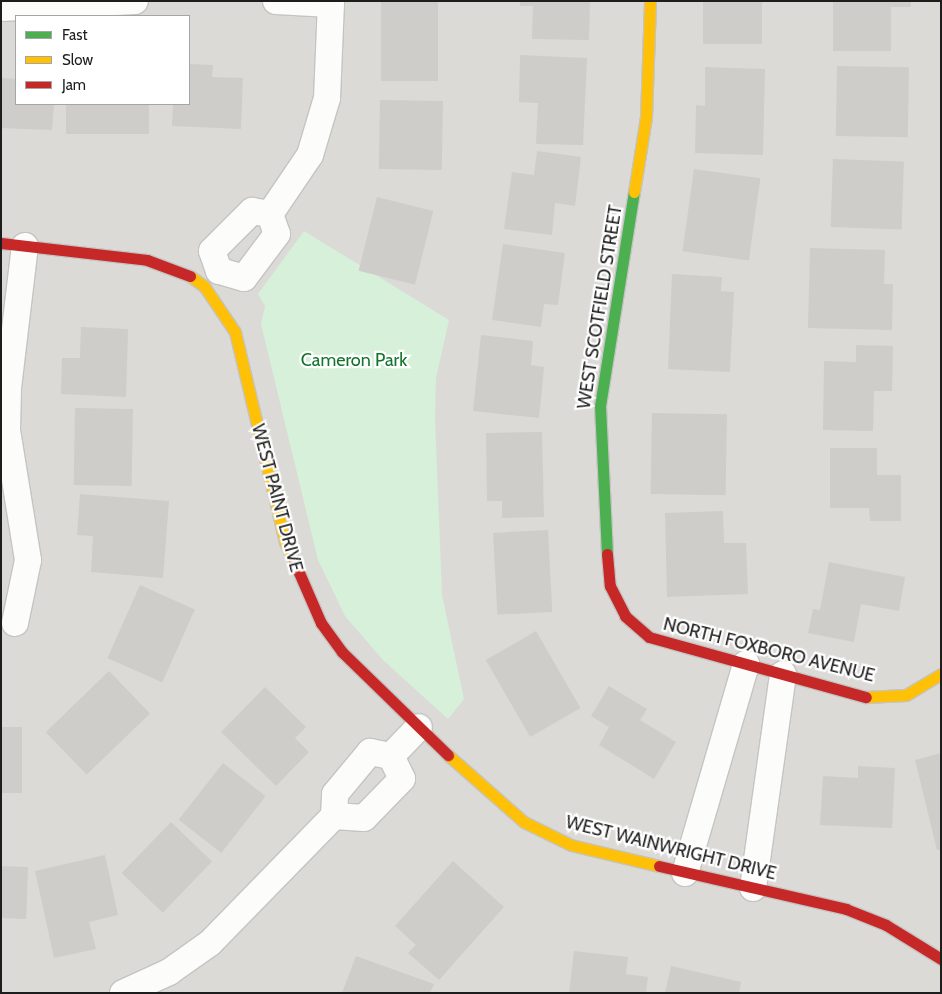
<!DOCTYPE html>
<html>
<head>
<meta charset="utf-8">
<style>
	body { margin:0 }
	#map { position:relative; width:942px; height:994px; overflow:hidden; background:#ecebe6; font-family:Cabin,sans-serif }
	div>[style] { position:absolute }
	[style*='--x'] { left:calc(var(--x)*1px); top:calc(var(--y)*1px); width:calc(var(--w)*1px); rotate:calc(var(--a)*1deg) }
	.residential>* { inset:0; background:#dbdad7 }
	.park>* { inset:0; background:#d6f0da }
	.building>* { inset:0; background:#cecdc9; transform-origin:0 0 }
	.roads { filter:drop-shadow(1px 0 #c4c4c2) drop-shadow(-1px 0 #c4c4c2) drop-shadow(0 1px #c4c4c2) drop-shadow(0 -1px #c4c4c2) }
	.street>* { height:26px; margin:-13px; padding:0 13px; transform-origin:13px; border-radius:13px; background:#fcfcfb }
	.fast>* { height:11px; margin:-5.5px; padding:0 5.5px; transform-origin:5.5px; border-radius:5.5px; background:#4caf50 }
	.slow>* { height:11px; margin:-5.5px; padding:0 5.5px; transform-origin:5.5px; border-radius:5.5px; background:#ffc107 }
	.jam>* { height:11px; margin:-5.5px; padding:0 5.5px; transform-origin:5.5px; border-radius:5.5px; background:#c62828 }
	span { translate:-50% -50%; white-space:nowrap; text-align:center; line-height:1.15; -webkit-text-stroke:4.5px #fff; paint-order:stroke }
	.street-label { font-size:18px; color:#1d1d1d }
	.park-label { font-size:18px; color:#13742d }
	.frame { position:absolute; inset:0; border:2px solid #1d1d1d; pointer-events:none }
	.legend { position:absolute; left:15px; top:15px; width:175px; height:90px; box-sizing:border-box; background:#fff; border:1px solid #a5a5a5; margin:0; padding:6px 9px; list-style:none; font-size:15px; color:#1d1d1d }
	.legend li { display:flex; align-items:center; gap:10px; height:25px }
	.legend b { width:25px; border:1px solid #a5a5a5 }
</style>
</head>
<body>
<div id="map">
	<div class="residential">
		<div style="clip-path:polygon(evenodd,1px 1px,941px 1px,941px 993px,1px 993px,1px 1px,16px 16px,189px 16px,189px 104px,16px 104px,16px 16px)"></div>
	</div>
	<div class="park">
		<div style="clip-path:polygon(304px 231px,449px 320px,436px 378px,435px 419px,442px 595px,464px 699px,448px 719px,383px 660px,345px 616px,318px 560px,261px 324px,265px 306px,258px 294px)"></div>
	</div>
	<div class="building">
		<div style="left:381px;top:1px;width:57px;height:80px"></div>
		<div style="clip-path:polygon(520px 1px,590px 1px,589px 40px,532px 39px,533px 6px,520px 6px)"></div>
		<div style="left:703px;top:1px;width:59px;height:43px"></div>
		<div style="clip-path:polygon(833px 1px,911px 1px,911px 7px,891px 7px,891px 51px,833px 51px)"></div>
		<div style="clip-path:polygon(520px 55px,587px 58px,583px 145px,536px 144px,538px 103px,519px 102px)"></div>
		<div style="clip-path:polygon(189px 64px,213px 65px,212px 77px,243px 78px,241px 129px,172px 126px,173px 104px,189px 104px)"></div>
		<div style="left:837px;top:66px;width:72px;height:70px;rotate:1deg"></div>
		<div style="clip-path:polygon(705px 67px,765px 69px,763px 155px,695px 153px,696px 105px,705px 106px)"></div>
		<div style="clip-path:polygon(1px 78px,16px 79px,16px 104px,54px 104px,52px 130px,1px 128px)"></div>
		<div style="left:380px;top:100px;width:63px;height:69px;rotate:1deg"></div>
		<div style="left:66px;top:104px;width:83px;height:30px"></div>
		<div style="clip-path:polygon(537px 151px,581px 157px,575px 206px,555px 203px,552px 235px,504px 229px,512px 172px,534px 175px)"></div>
		<div style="left:833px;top:159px;width:71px;height:68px;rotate:2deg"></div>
		<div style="left:694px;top:169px;width:67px;height:83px;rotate:8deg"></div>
		<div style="left:377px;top:197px;width:58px;height:76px;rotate:14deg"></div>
		<div style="clip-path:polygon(503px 244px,565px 253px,558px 305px,544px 304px,541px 327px,492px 320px)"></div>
		<div style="clip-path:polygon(810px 248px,885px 250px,884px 284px,893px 284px,892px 330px,808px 328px)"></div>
		<div style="clip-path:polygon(672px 274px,722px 277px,721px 291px,734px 292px,730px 372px,668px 369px)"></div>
		<div style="clip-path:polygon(81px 327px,128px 329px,126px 397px,61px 394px,62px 358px,80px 358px)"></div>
		<div style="clip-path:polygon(481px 335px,533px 341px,531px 365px,544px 367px,539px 418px,473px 411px)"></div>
		<div style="clip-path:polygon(856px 345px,893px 346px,892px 391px,874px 391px,873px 431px,823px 430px,824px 361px,856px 362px)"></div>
		<div style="left:75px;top:408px;width:58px;height:77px;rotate:1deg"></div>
		<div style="left:652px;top:413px;width:75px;height:81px;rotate:1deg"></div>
		<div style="clip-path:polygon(542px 432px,544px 517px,502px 518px,502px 501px,487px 501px,486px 433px)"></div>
		<div style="clip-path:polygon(830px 448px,877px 448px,877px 475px,901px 475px,901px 521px,870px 521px,869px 508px,830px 508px)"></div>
		<div style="clip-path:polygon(80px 494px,169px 501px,163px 578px,91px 572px,93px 536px,77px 535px)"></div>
		<div style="clip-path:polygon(723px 511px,724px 543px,746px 543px,748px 594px,667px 597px,665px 513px)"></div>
		<div style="left:548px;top:530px;width:82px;height:55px;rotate:87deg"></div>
		<div style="clip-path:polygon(829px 562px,905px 577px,899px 611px,861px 604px,854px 642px,808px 633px,813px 609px,820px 610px)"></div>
		<div style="left:140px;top:585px;width:60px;height:80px;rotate:24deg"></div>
		<div style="left:536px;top:631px;width:89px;height:58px;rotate:60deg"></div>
		<div style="left:109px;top:671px;width:59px;height:88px;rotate:46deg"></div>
		<div style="clip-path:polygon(609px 686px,647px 709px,640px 720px,676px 742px,654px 779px,599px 745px,609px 727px,591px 716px)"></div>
		<div style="clip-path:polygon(265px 687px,306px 727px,295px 738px,309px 752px,276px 786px,221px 732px)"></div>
		<div style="left:1px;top:727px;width:21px;height:66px"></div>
		<div style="clip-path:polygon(941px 753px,941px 850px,937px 850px,915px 760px)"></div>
		<div style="left:223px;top:763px;width:54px;height:72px;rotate:38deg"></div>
		<div style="clip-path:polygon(858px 766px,895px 768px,892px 828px,820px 825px,823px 776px,858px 778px)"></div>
		<div style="left:171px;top:822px;width:57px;height:71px;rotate:44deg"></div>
		<div style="clip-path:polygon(105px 855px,118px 915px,89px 922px,96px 949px,54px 958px,35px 871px)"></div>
		<div style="clip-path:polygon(453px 861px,504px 907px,439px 980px,408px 953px,416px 945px,395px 926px)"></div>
		<div style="left:1px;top:866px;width:27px;height:52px;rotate:2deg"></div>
		<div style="clip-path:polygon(574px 951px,628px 957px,626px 974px,648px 977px,646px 993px,569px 993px)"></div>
		<div style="clip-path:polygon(356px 956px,434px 984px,430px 993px,342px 993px)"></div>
		<div style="clip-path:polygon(671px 966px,741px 982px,739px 993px,665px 993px)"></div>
	</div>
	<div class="roads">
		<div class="street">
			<div style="--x:276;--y:1;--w:55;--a:3.1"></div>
			<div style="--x:1;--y:8;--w:134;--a:-3"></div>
			<div style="--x:252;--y:211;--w:18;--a:9"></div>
			<div style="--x:270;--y:214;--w:21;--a:71"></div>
			<div style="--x:277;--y:234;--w:55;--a:126.9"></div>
			<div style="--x:244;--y:278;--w:26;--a:-164"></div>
			<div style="--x:219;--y:271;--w:21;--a:-109"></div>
			<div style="--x:212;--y:251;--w:57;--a:-45"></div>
			<div style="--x:270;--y:214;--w:71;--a:-55.9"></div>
			<div style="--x:310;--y:155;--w:59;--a:-73.4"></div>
			<div style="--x:327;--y:98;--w:97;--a:-87.6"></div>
			<div style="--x:15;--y:623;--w:64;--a:-78.3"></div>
			<div style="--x:28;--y:560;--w:132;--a:-99.2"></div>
			<div style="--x:7;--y:430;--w:42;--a:-88.6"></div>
			<div style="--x:8;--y:388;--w:143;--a:-83.2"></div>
			<div style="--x:391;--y:756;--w:40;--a:-46"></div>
			<div style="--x:685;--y:873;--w:218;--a:-73.7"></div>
			<div style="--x:753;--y:888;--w:216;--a:-82"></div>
			<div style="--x:123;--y:993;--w:51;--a:-24.5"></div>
			<div style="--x:169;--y:972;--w:50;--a:-35.3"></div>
			<div style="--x:210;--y:943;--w:177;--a:-45.7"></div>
			<div style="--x:334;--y:816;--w:22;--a:-87"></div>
			<div style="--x:335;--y:794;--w:55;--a:-50.2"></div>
			<div style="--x:370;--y:752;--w:21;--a:11"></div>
			<div style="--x:391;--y:756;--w:25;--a:64"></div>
			<div style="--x:402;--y:779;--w:54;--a:134.3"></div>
			<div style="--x:364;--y:818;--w:30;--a:-176"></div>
		</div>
		<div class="fast">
			<div style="--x:607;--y:554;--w:148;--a:-92.7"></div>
			<div style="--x:600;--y:406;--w:217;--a:-81"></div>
		</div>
		<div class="slow">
			<div style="--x:634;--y:192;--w:76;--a:-80.9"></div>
			<div style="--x:646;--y:117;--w:116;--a:-88"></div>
			<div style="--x:190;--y:276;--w:17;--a:36"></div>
			<div style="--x:204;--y:286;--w:55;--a:56"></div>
			<div style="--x:235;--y:332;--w:216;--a:76.6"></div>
			<div style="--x:285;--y:542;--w:21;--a:65"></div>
			<div style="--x:866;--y:697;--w:40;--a:-2.9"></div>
			<div style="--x:906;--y:695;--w:41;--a:-31"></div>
			<div style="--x:448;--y:755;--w:101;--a:41.4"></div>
			<div style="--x:524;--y:822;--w:52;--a:26.1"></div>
			<div style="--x:571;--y:845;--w:90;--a:13.4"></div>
		</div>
		<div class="jam">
			<div style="--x:1;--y:243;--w:147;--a:6.6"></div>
			<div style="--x:147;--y:260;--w:46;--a:20.4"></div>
			<div style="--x:607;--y:554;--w:32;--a:85"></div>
			<div style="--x:610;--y:586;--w:34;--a:63"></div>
			<div style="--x:625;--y:616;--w:32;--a:41"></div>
			<div style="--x:649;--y:637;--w:225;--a:15.5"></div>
			<div style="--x:294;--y:561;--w:68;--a:66.5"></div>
			<div style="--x:321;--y:623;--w:36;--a:54"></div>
			<div style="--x:342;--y:652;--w:148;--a:44.2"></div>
			<div style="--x:659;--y:866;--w:192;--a:12.9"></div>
			<div style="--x:846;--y:909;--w:43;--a:21.8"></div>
			<div style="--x:886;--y:925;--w:65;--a:31.7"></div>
		</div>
	</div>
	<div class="street-label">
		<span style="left:600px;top:307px;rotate:-81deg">WEST SCOTFIELD STREET</span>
		<span style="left:277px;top:498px;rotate:75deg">WEST PAINT DRIVE</span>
		<span style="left:769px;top:650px;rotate:14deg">NORTH FOXBORO AVENUE</span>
		<span style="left:671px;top:848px;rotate:14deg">WEST WAINWRIGHT DRIVE</span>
	</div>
	<div class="park-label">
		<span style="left:354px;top:360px">Cameron Park</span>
	</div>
	<div class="frame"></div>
	<ul class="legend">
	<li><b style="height:6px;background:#4caf50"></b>Fast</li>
	<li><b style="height:6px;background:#ffc107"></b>Slow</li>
	<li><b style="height:6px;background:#c62828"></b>Jam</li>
	</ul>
</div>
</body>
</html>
